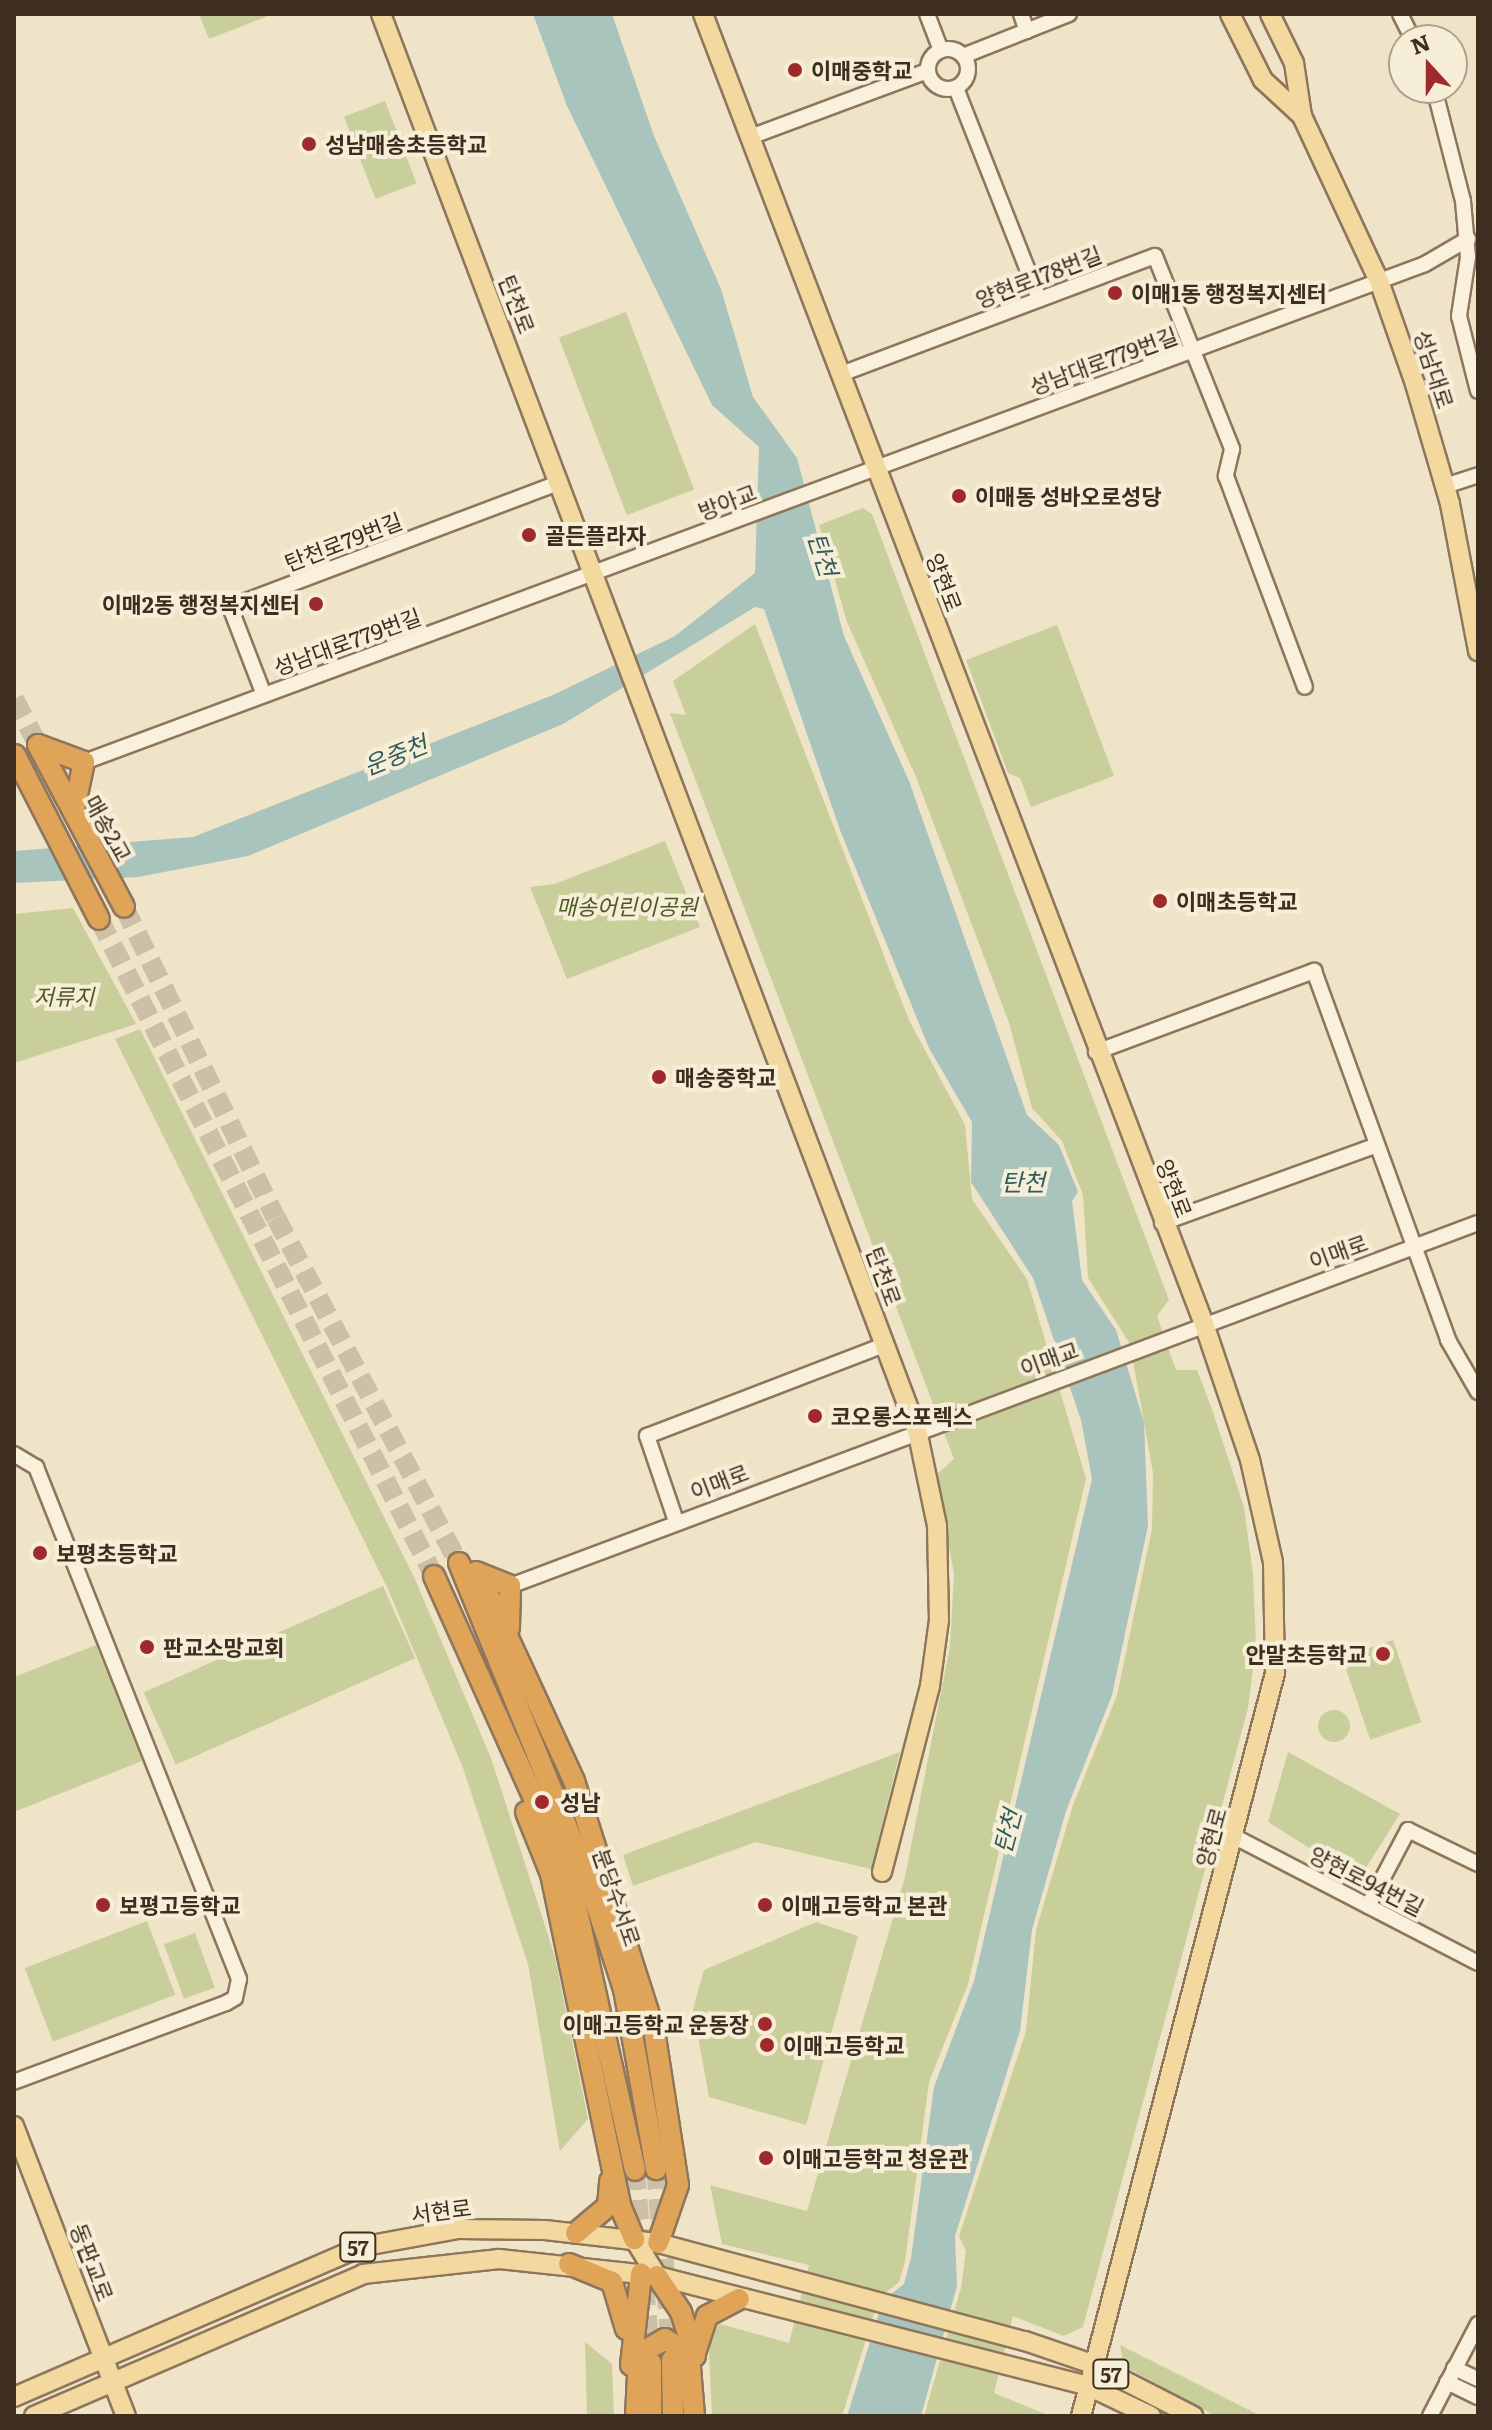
<!DOCTYPE html>
<html>
<head>
<meta charset="utf-8">
<style>
	body { margin:0 }
	#map { position:relative; width:1492px; height:2430px; overflow:hidden; background:#f0e4c8; font-family:Literata,"Noto Sans KR",serif }
	div>[style] { position:absolute }
	[style*='--x'] { left:calc(var(--x)*1px); top:calc(var(--y)*1px); width:calc(var(--w)*1px); rotate:calc(var(--a)*1deg) }
	.green>* { inset:0; background:#c9cf9b; transform-origin:0 0 }
	.round { border-radius:50% }
	.water>* { inset:0; background:#a9c4bc }
	.highway-tunnel>* { height:20px; margin-top:-10px; transform-origin:0; background:repeating-linear-gradient(90deg,#ccc0a6 0 20px,transparent 0 30px) }
	.roads { filter:drop-shadow(2px 0 #8d765c) drop-shadow(-2px 0 #8d765c) drop-shadow(0 2px #8d765c) drop-shadow(0 -2px #8d765c) }
	.minor>* { height:14px; margin:-7px; padding:0 7px; transform-origin:7px; border-radius:7px; background:#faf1dc }
	.minor>.ring { margin:-7px; padding:0; box-sizing:content-box; background:none; border:14px solid #faf1dc; border-radius:50% }
	.major>* { height:18px; margin:-9px; padding:0 9px; transform-origin:9px; border-radius:9px; background:#f3d9a0 }
	.highway>* { height:20px; margin:-10px; padding:0 10px; transform-origin:10px; border-radius:10px; background:#e0a458 }
	.dots>* { width:22px; height:22px; translate:-50% -50%; box-sizing:border-box; border:4px solid #f7eed8; border-radius:50% }
	span { translate:-50% -50%; white-space:nowrap; text-align:center; line-height:1.15; -webkit-text-stroke:8px #f7eed8; paint-order:stroke }
	.shield-label span { padding:2px 6px; background:#f7eed8; border:2px solid; border-radius:6px; -webkit-text-stroke-width:0 }
	.shield-label { font-size:20px; color:#3d2e20; font-weight:700 }
	.poi-label { font-size:22px; color:#3d2e20; font-weight:700 }
	.left { translate:0 -50%; text-align:left }
	.right { translate:-100% -50%; text-align:right }
	.street-label { font-size:22px; color:#3d2e20 }
	.park-label { font-size:22px; color:#4d5a26; font-style:italic }
	.water-label { font-size:24px; color:#2f5d5a; font-style:italic }
	.frame { position:absolute; inset:0; border:16px solid #3d2e20; pointer-events:none }
	.north { position:absolute; left:1388px; top:24px; width:80px; height:80px; box-sizing:border-box; background:#f7eed8; border:2px solid #ada18e; border-radius:50%; rotate:339deg; font-size:22px; font-weight:700; line-height:32px; text-align:center; color:#3d2e20 }
	.north::after { content:''; display:block; margin:auto; width:28px; height:36px; background:#9e2a2b; clip-path:polygon(50% 0,100% 100%,50% 72%,0 100%) }
</style>
</head>
<body>
<div id="map">
	<div class="green">
		<div style="clip-path:polygon(199px 14px,273px 14px,209px 39px)"></div>
		<div style="left:385px;top:101px;width:88px;height:44px;rotate:69deg"></div>
		<div style="left:626px;top:312px;width:190px;height:72px;rotate:69deg"></div>
		<div style="clip-path:polygon(863px 508px,872px 514px,1169px 1300px,1157px 1316px,1176px 1370px,1197px 1370px,1212px 1409px,1244px 1507px,1253px 1574px,1256px 1646px,1248px 1708px,1083px 2327px,1064px 2336px,1013px 2316px,994px 2393px,1050px 2416px,924px 2416px,961px 2288px,966px 2251px,959px 2236px,1026px 2031px,1036px 1930px,1072px 1808px,1117px 1695px,1152px 1529px,1153px 1473px,1130px 1344px,1088px 1278px,1083px 1195px,1062px 1141px,1032px 1108px,1009px 1023px,916px 777px,847px 622px,819px 525px)"></div>
		<div style="clip-path:polygon(755px 624px,909px 1020px,965px 1125px,972px 1199px,1027px 1279px,1086px 1479px,968px 1984px,929px 2082px,905px 2262px,899px 2282px,879px 2298px,842px 2416px,712px 2416px,708px 2332px,720px 2324px,789px 2343px,809px 2265px,722px 2244px,710px 2185px,807px 2211px,905px 1877px,950px 1646px,954px 1574px,936px 1475px,954px 1459px,670px 713px,686px 715px,673px 681px)"></div>
		<div style="clip-path:polygon(1057px 625px,1114px 776px,1031px 807px,1020px 778px,1008px 773px,966px 660px)"></div>
		<div style="clip-path:polygon(665px 841px,700px 927px,567px 979px,530px 887px,555px 884px)"></div>
		<div style="clip-path:polygon(73px 908px,136px 1024px,14px 1063px,14px 914px)"></div>
		<div style="clip-path:polygon(140px 1029px,415px 1579px,491px 1758px,555px 1957px,588px 2119px,560px 2151px,528px 1964px,463px 1768px,388px 1589px,115px 1039px)"></div>
		<div style="left:383px;top:1586px;width:79px;height:262px;rotate:66deg"></div>
		<div style="left:1393px;top:1640px;width:87px;height:54px;rotate:71deg"></div>
		<div style="clip-path:polygon(96px 1645px,142px 1761px,14px 1812px,14px 1677px)"></div>
		<div class="round" style="left:1318px;top:1710px;width:32px;height:32px"></div>
		<div style="clip-path:polygon(900px 1752px,871px 1869px,756px 1842px,633px 1886px,623px 1855px)"></div>
		<div style="clip-path:polygon(1288px 1752px,1400px 1814px,1359px 1879px,1268px 1822px)"></div>
		<div style="left:147px;top:1921px;width:79px;height:131px;rotate:69deg"></div>
		<div style="clip-path:polygon(816px 1922px,858px 1936px,806px 2125px,709px 2097px,693px 2009px,704px 1970px)"></div>
		<div style="left:195px;top:1933px;width:58px;height:33px;rotate:70deg"></div>
		<div style="clip-path:polygon(585px 2342px,612px 2364px,614px 2416px,587px 2416px)"></div>
		<div style="clip-path:polygon(1120px 2345px,1261px 2416px,1215px 2416px,1124px 2366px)"></div>
	</div>
	<div class="water">
		<div style="clip-path:polygon(533px 14px,612px 14px,654px 136px,721px 289px,753px 397px,797px 458px,844px 636px,909px 781px,1027px 1115px,1059px 1145px,1078px 1192px,1072px 1201px,1082px 1280px,1116px 1330px,1144px 1422px,1148px 1526px,1112px 1695px,1066px 1811px,1032px 1930px,1020px 2031px,955px 2236px,957px 2286px,921px 2416px,847px 2416px,883px 2300px,904px 2284px,911px 2258px,934px 2087px,974px 1981px,1092px 1479px,1081px 1420px,1033px 1278px,971px 1182px,972px 1122px,929px 1048px,840px 830px,764px 609px,755px 607px,563px 724px,248px 856px,138px 877px,14px 883px,14px 851px,193px 837px,553px 695px,675px 636px,755px 573px,759px 447px,712px 405px,567px 106px)"></div>
	</div>
	<div class="highway-tunnel">
		<div style="--x:14;--y:699;--w:52;--a:62.4"></div>
		<div style="--x:124;--y:907;--w:346;--a:64"></div>
		<div style="--x:276;--y:1218;--w:391;--a:62.1"></div>
		<div style="--x:99;--y:919;--w:737;--a:62.98"></div>
		<div style="--x:656;--y:2169;--w:188;--a:85.1"></div>
		<div style="--x:635;--y:2170;--w:84;--a:85.2"></div>
		<div style="--x:644;--y:2286;--w:75;--a:84.7"></div>
	</div>
	<div class="roads">
		<div class="minor">
			<div style="--x:927;--y:14;--w:39;--a:69"></div>
			<div style="--x:1021;--y:14;--w:18;--a:71"></div>
			<div style="--x:1400;--y:14;--w:29;--a:63"></div>
			<div class="ring" style="left:928px;top:49px;width:26px;height:26px"></div>
			<div style="--x:963;--y:56;--w:114;--a:-21.6"></div>
			<div style="--x:956;--y:88;--w:227;--a:68.5"></div>
			<div style="--x:1434;--y:88;--w:117;--a:75.6"></div>
			<div style="--x:1463;--y:201;--w:56;--a:84.9"></div>
			<div style="--x:1468;--y:257;--w:60;--a:98.7"></div>
			<div style="--x:1459;--y:316;--w:77;--a:75.8"></div>
			<div style="--x:750;--y:137;--w:189;--a:-20.4"></div>
			<div style="--x:841;--y:374;--w:335;--a:-20.6"></div>
			<div style="--x:1155;--y:256;--w:208;--a:68.2"></div>
			<div style="--x:1232;--y:449;--w:28;--a:103"></div>
			<div style="--x:1226;--y:476;--w:225;--a:69.5"></div>
			<div style="--x:1445;--y:486;--w:35;--a:-18"></div>
			<div style="--x:264;--y:695;--w:94;--a:-111.1"></div>
			<div style="--x:230;--y:607;--w:353;--a:-20.7"></div>
			<div style="--x:84;--y:762;--w:1430;--a:-20.37"></div>
			<div style="--x:1425;--y:264;--w:50;--a:-30.2"></div>
			<div style="--x:1096;--y:1052;--w:233;--a:-20.4"></div>
			<div style="--x:1314;--y:971;--w:393;--a:70"></div>
			<div style="--x:1448;--y:1340;--w:60;--a:60"></div>
			<div style="--x:1162;--y:1223;--w:226;--a:-19.9"></div>
			<div style="--x:14;--y:1454;--w:26;--a:31"></div>
			<div style="--x:36;--y:1467;--w:551;--a:68.37"></div>
			<div style="--x:239;--y:1979;--w:19;--a:102"></div>
			<div style="--x:235;--y:1998;--w:10;--a:151"></div>
			<div style="--x:226;--y:2003;--w:226;--a:159.6"></div>
			<div style="--x:676;--y:1521;--w:90;--a:-108.8"></div>
			<div style="--x:647;--y:1436;--w:254;--a:-21"></div>
			<div style="--x:510;--y:1586;--w:1034;--a:-20.56"></div>
			<div style="--x:1235;--y:1837;--w:274;--a:27.4"></div>
			<div style="--x:1368;--y:1906;--w:86;--a:-62.2"></div>
			<div style="--x:1408;--y:1830;--w:78;--a:25.9"></div>
			<div style="--x:1454;--y:2368;--w:26;--a:25"></div>
			<div style="--x:1447;--y:2382;--w:34;--a:26"></div>
			<div style="--x:1430;--y:2416;--w:104;--a:-62.4"></div>
		</div>
		<div class="major">
			<div style="--x:381;--y:14;--w:1514;--a:69.27"></div>
			<div style="--x:917;--y:1430;--w:98;--a:78.2"></div>
			<div style="--x:937;--y:1526;--w:94;--a:88.8"></div>
			<div style="--x:939;--y:1620;--w:67;--a:97.8"></div>
			<div style="--x:930;--y:1686;--w:192;--a:104.5"></div>
			<div style="--x:703;--y:14;--w:1403;--a:69.07"></div>
			<div style="--x:1204;--y:1324;--w:144;--a:71.3"></div>
			<div style="--x:1250;--y:1460;--w:105;--a:77.3"></div>
			<div style="--x:1273;--y:1562;--w:111;--a:89"></div>
			<div style="--x:1275;--y:1673;--w:768;--a:104.63"></div>
			<div style="--x:1230;--y:14;--w:74;--a:63.4"></div>
			<div style="--x:1263;--y:80;--w:53;--a:42.7"></div>
			<div style="--x:1270;--y:14;--w:55;--a:63.9"></div>
			<div style="--x:1294;--y:63;--w:54;--a:81.4"></div>
			<div style="--x:1302;--y:116;--w:182;--a:65"></div>
			<div style="--x:1379;--y:281;--w:109;--a:70.7"></div>
			<div style="--x:1415;--y:384;--w:125;--a:73.7"></div>
			<div style="--x:1450;--y:504;--w:150;--a:79.2"></div>
			<div style="--x:14;--y:2126;--w:311;--a:68.9"></div>
			<div style="--x:634;--y:2239;--w:44;--a:58.1"></div>
			<div style="--x:14;--y:2397;--w:377;--a:-23.4"></div>
			<div style="--x:360;--y:2247;--w:100;--a:-10.4"></div>
			<div style="--x:458;--y:2229;--w:87;--a:0.7"></div>
			<div style="--x:545;--y:2230;--w:114;--a:6.6"></div>
			<div style="--x:658;--y:2243;--w:380;--a:15"></div>
			<div style="--x:1025;--y:2341;--w:71;--a:18.9"></div>
			<div style="--x:1092;--y:2364;--w:114;--a:27.2"></div>
			<div style="--x:34;--y:2416;--w:358;--a:-23.3"></div>
			<div style="--x:363;--y:2274;--w:137;--a:-6.3"></div>
			<div style="--x:499;--y:2259;--w:159;--a:6.1"></div>
			<div style="--x:657;--y:2276;--w:443;--a:14.3"></div>
			<div style="--x:1086;--y:2385;--w:72;--a:25.5"></div>
		</div>
		<div class="highway">
			<div style="--x:38;--y:745;--w:183;--a:62"></div>
			<div style="--x:38;--y:745;--w:49;--a:20.3"></div>
			<div style="--x:84;--y:762;--w:48;--a:102"></div>
			<div style="--x:15;--y:755;--w:184;--a:62.9"></div>
			<div style="--x:459;--y:1563;--w:338;--a:67.8"></div>
			<div style="--x:587;--y:1876;--w:119;--a:71.9"></div>
			<div style="--x:624;--y:1989;--w:183;--a:79.9"></div>
			<div style="--x:476;--y:1572;--w:37;--a:22"></div>
			<div style="--x:510;--y:1586;--w:42;--a:91.4"></div>
			<div style="--x:478;--y:1573;--w:229;--a:65.2"></div>
			<div style="--x:574;--y:1781;--w:262;--a:72.2"></div>
			<div style="--x:654;--y:2030;--w:157;--a:81.2"></div>
			<div style="--x:678;--y:2185;--w:61;--a:109"></div>
			<div style="--x:434;--y:1576;--w:332;--a:65.8"></div>
			<div style="--x:570;--y:1879;--w:298;--a:77.4"></div>
			<div style="--x:526;--y:1812;--w:67;--a:68"></div>
			<div style="--x:551;--y:1874;--w:341;--a:78.2"></div>
			<div style="--x:621;--y:2208;--w:34;--a:67"></div>
			<div style="--x:576;--y:2233;--w:42;--a:-40.2"></div>
			<div style="--x:608;--y:2206;--w:25;--a:-85"></div>
			<div style="--x:569;--y:2264;--w:47;--a:22.7"></div>
			<div style="--x:612;--y:2282;--w:49;--a:73.4"></div>
			<div style="--x:657;--y:2276;--w:43;--a:56.3"></div>
			<div style="--x:681;--y:2312;--w:46;--a:72.3"></div>
			<div style="--x:695;--y:2353;--w:39;--a:-72"></div>
			<div style="--x:707;--y:2316;--w:36;--a:-28"></div>
			<div style="--x:672;--y:2360;--w:56;--a:89"></div>
			<div style="--x:651;--y:2363;--w:53;--a:90"></div>
			<div style="--x:631;--y:2365;--w:92;--a:-83.7"></div>
			<div style="--x:636;--y:2416;--w:62;--a:-87.2"></div>
			<div style="--x:639;--y:2354;--w:30;--a:-30"></div>
			<div style="--x:665;--y:2339;--w:29;--a:34"></div>
			<div style="--x:689;--y:2355;--w:61;--a:85.3"></div>
		</div>
	</div>
	<div class="dots">
		<div style="left:795px;top:70px;background:#9e2a2b"></div>
		<div style="left:309px;top:144px;background:#9e2a2b"></div>
		<div style="left:1115px;top:293px;background:#9e2a2b"></div>
		<div style="left:959px;top:496px;background:#9e2a2b"></div>
		<div style="left:529px;top:535px;background:#9e2a2b"></div>
		<div style="left:316px;top:604px;background:#9e2a2b"></div>
		<div style="left:1160px;top:901px;background:#9e2a2b"></div>
		<div style="left:659px;top:1077px;background:#9e2a2b"></div>
		<div style="left:815px;top:1416px;background:#9e2a2b"></div>
		<div style="left:40px;top:1553px;background:#9e2a2b"></div>
		<div style="left:147px;top:1647px;background:#9e2a2b"></div>
		<div style="left:1383px;top:1654px;background:#9e2a2b"></div>
		<div style="left:542px;top:1802px;background:#9e2a2b"></div>
		<div style="left:103px;top:1905px;background:#9e2a2b"></div>
		<div style="left:765px;top:1905px;background:#9e2a2b"></div>
		<div style="left:765px;top:2024px;background:#9e2a2b"></div>
		<div style="left:767px;top:2045px;background:#9e2a2b"></div>
		<div style="left:766px;top:2158px;background:#9e2a2b"></div>
	</div>
	<div class="shield-label">
		<span style="left:358px;top:2247px">57</span>
		<span style="left:1111px;top:2374px">57</span>
	</div>
	<div class="poi-label">
		<span class="left" style="left:811px;top:70px">이매중학교</span>
		<span class="left" style="left:325px;top:144px">성남매송초등학교</span>
		<span class="left" style="left:1131px;top:293px">이매1동 행정복지센터</span>
		<span class="left" style="left:975px;top:496px">이매동 성바오로성당</span>
		<span class="left" style="left:545px;top:535px">골든플라자</span>
		<span class="right" style="left:300px;top:604px">이매2동 행정복지센터</span>
		<span class="left" style="left:1176px;top:901px">이매초등학교</span>
		<span class="left" style="left:675px;top:1077px">매송중학교</span>
		<span class="left" style="left:831px;top:1416px">코오롱스포렉스</span>
		<span class="left" style="left:56px;top:1553px">보평초등학교</span>
		<span class="left" style="left:163px;top:1647px">판교소망교회</span>
		<span class="right" style="left:1367px;top:1654px">안말초등학교</span>
		<span class="left" style="left:560px;top:1802px">성남</span>
		<span class="left" style="left:119px;top:1905px">보평고등학교</span>
		<span class="left" style="left:781px;top:1905px">이매고등학교 본관</span>
		<span class="right" style="left:749px;top:2024px">이매고등학교 운동장</span>
		<span class="left" style="left:783px;top:2045px">이매고등학교</span>
		<span class="left" style="left:782px;top:2158px">이매고등학교 청운관</span>
	</div>
	<div class="street-label">
		<span style="left:1038px;top:276px;rotate:-21deg">양현로178번길</span>
		<span style="left:518px;top:304px;rotate:69deg">탄천로</span>
		<span style="left:1103px;top:360px;rotate:-20deg">성남대로779번길</span>
		<span style="left:1435px;top:369px;rotate:72deg">성남대로</span>
		<span style="left:727px;top:501px;rotate:-21deg">방아교</span>
		<span style="left:343px;top:541px;rotate:-21deg">탄천로79번길</span>
		<span style="left:945px;top:582px;rotate:69deg">양현로</span>
		<span style="left:347px;top:641px;rotate:-20deg">성남대로779번길</span>
		<span style="left:109px;top:828px;rotate:61deg">매송2교</span>
		<span style="left:1175px;top:1188px;rotate:69deg">양현로</span>
		<span style="left:1338px;top:1251px;rotate:-20deg">이매로</span>
		<span style="left:885px;top:1276px;rotate:70deg">탄천로</span>
		<span style="left:1049px;top:1358px;rotate:-20deg">이매교</span>
		<span style="left:719px;top:1481px;rotate:-21deg">이매로</span>
		<span style="left:1210px;top:1837px;rotate:-75deg">양현로</span>
		<span style="left:1367px;top:1880px;rotate:27deg">양현로94번길</span>
		<span style="left:618px;top:1897px;rotate:71deg">분당수서로</span>
		<span style="left:441px;top:2210px;rotate:-7deg">서현로</span>
		<span style="left:93px;top:2262px;rotate:69deg">동판교로</span>
	</div>
	<div class="park-label">
		<span style="left:627px;top:906px">매송어린이공원</span>
		<span style="left:64px;top:996px">저류지</span>
	</div>
	<div class="water-label">
		<span style="left:824px;top:554px;rotate:72deg">탄천</span>
		<span style="left:395px;top:754px;rotate:-22deg">운중천</span>
		<span style="left:1023px;top:1181px">탄천</span>
		<span style="left:1006px;top:1831px;rotate:-75deg">탄천</span>
	</div>
	<div class="frame"></div>
	<div class="north">N</div>
</div>
</body>
</html>
